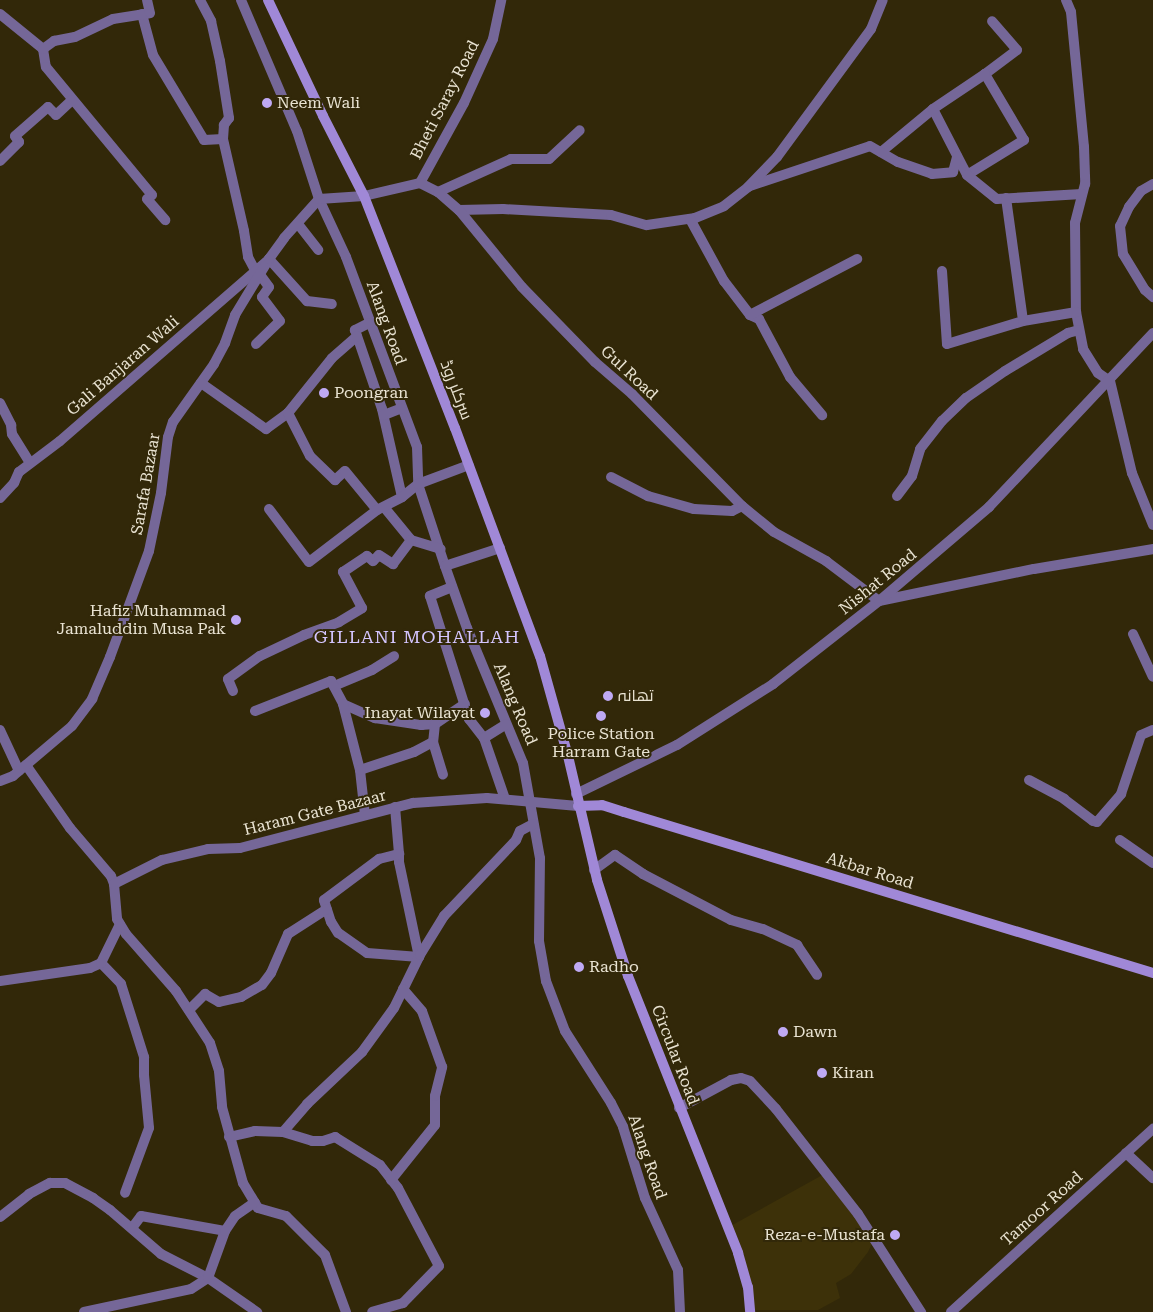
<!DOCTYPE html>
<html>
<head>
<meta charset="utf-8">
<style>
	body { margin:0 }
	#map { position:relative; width:1153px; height:1312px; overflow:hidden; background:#322809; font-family:"Roboto Serif",Cairo,serif }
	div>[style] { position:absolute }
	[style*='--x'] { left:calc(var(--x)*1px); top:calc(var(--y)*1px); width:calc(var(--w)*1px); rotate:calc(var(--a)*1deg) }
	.built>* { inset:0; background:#3d3109 }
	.minor>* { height:10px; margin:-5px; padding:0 5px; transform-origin:5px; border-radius:5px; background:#756798 }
	.tertiary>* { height:10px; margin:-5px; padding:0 5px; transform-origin:5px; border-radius:5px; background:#756798 }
	.secondary>* { height:10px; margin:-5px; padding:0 5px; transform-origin:5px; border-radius:5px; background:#a088d7 }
	.dots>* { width:14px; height:14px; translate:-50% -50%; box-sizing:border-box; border:2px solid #322809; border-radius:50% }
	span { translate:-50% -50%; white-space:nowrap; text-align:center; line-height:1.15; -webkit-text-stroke:4px #322809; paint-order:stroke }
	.street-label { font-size:16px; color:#e9e3d2 }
	.poi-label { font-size:16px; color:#e9e3d2 }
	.left { translate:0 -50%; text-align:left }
	.right { translate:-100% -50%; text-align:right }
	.neighbourhood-label { font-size:18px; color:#d4c5fe; letter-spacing:1px }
</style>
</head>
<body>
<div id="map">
	<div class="built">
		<div style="clip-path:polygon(826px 1173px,874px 1239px,868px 1252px,851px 1274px,836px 1283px,840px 1298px,818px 1310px,750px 1310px,727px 1228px)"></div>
	</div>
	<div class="minor">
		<div style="--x:200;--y:0;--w:24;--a:62"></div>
		<div style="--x:211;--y:21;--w:41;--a:77.3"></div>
		<div style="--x:220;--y:61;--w:58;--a:81"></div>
		<div style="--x:229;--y:118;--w:9;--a:126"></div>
		<div style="--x:224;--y:125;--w:14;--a:94"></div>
		<div style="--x:223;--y:139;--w:94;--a:77.1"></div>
		<div style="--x:244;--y:231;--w:26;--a:81"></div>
		<div style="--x:248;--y:257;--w:15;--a:62"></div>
		<div style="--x:241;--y:0;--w:142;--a:66.9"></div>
		<div style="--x:297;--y:131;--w:71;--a:72.1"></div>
		<div style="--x:319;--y:199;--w:64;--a:65"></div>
		<div style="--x:346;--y:257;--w:203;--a:69.5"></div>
		<div style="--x:417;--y:447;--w:37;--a:88"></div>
		<div style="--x:418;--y:484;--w:86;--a:71.8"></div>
		<div style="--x:445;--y:566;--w:66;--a:70.5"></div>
		<div style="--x:467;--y:628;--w:146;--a:67.5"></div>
		<div style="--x:523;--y:763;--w:97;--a:79.9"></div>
		<div style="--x:540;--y:858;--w:83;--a:90.7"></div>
		<div style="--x:539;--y:941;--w:41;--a:80.1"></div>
		<div style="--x:546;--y:981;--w:53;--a:69.2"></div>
		<div style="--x:565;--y:1031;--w:85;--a:57.4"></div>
		<div style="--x:611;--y:1103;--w:27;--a:63"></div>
		<div style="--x:623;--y:1127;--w:74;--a:72.8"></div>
		<div style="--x:645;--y:1198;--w:79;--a:65.4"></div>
		<div style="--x:678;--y:1270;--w:42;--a:87.3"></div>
		<div style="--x:1066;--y:0;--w:13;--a:67"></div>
		<div style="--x:1071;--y:12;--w:136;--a:84.5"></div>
		<div style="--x:1084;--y:147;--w:37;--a:88"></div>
		<div style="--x:1085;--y:184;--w:40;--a:104.4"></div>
		<div style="--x:1075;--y:223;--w:89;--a:89.4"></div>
		<div style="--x:1076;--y:312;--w:38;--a:79"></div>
		<div style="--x:1083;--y:349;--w:28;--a:58"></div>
		<div style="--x:1098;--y:373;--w:14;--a:34"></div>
		<div style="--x:1110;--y:381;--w:95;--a:76.6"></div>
		<div style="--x:1132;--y:473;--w:56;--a:68"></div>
		<div style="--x:0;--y:14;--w:55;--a:39.1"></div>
		<div style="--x:43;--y:49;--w:18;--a:81"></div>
		<div style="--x:46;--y:67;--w:166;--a:50.4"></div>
		<div style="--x:152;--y:195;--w:6;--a:141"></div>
		<div style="--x:147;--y:199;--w:28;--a:49"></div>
		<div style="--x:142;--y:14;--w:42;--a:75"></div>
		<div style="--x:153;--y:55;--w:99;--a:59"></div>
		<div style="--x:204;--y:140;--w:19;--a:-3"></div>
		<div style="--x:43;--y:49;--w:14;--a:-36"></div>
		<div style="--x:54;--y:41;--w:21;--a:-11"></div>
		<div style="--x:75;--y:37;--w:42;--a:-25.3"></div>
		<div style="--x:113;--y:19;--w:37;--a:-9"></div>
		<div style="--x:150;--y:13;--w:13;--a:-103"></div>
		<div style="--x:985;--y:74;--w:40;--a:-37"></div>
		<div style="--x:1017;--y:50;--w:38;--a:-131"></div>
		<div style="--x:881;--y:152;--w:67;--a:-39.6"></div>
		<div style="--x:0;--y:161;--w:27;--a:-45"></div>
		<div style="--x:19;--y:142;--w:7;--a:-124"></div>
		<div style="--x:15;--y:136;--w:44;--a:-41.3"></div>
		<div style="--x:48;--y:107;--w:11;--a:45"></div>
		<div style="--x:56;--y:115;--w:22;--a:-43"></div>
		<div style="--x:967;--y:175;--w:67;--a:-31.6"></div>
		<div style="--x:1024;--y:140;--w:77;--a:-120.6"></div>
		<div style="--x:985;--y:74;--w:63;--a:146.1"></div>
		<div style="--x:933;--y:109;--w:74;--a:62.7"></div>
		<div style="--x:967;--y:175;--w:38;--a:39"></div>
		<div style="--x:997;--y:199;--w:85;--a:-3.4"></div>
		<div style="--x:420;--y:183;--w:91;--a:-61.2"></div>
		<div style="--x:464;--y:103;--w:70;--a:-65.6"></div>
		<div style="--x:493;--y:39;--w:40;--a:-78"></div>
		<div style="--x:1153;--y:184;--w:14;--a:150"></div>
		<div style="--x:1141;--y:191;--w:20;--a:127"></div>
		<div style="--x:1129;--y:207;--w:21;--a:115"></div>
		<div style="--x:1120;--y:226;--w:28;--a:84"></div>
		<div style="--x:1123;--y:254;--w:42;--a:58.6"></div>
		<div style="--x:1145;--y:290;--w:11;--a:41"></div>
		<div style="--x:750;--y:186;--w:126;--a:-18.4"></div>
		<div style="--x:870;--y:146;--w:32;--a:30"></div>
		<div style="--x:898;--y:162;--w:36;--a:19"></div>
		<div style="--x:932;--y:174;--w:21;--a:-5"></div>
		<div style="--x:953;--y:172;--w:16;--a:-75"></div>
		<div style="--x:438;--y:192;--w:80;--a:-24.3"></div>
		<div style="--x:511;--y:159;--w:38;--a:0"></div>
		<div style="--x:549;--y:159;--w:42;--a:-43.1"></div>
		<div style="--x:1006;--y:198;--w:124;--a:82.1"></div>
		<div style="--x:459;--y:210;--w:44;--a:-1.3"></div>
		<div style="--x:503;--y:209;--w:108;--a:3.2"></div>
		<div style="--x:611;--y:215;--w:37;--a:16"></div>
		<div style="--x:647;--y:225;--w:49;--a:-8.3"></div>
		<div style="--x:695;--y:218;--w:31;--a:-22"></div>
		<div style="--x:724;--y:206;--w:31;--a:-38"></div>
		<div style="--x:748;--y:187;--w:42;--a:-46"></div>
		<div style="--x:777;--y:157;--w:159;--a:-53.7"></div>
		<div style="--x:871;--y:29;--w:31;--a:-68"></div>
		<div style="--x:690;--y:219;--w:71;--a:61.3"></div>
		<div style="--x:724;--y:281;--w:43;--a:52.6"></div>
		<div style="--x:750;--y:315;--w:10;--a:24"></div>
		<div style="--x:759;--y:319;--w:66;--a:61.9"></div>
		<div style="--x:790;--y:377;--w:50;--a:49.9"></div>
		<div style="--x:298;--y:224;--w:33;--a:52"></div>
		<div style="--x:942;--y:271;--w:73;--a:86.1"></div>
		<div style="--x:947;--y:344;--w:79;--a:-16.8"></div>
		<div style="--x:1023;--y:321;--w:54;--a:-9.6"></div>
		<div style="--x:750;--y:315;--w:121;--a:-27.6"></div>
		<div style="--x:369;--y:323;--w:16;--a:153"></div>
		<div style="--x:355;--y:330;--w:83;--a:71.1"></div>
		<div style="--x:382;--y:409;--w:90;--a:77.2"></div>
		<div style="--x:256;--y:344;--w:33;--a:-44"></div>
		<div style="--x:280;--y:321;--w:30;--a:-127"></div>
		<div style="--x:262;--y:297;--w:12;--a:-55"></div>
		<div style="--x:269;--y:287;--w:14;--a:-126"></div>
		<div style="--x:201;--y:383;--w:80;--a:35.3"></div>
		<div style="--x:266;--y:429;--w:27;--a:-36"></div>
		<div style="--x:288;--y:413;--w:70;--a:-51.3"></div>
		<div style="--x:332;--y:358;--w:33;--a:-41"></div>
		<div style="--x:0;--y:403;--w:25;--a:63"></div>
		<div style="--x:11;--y:425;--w:9;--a:84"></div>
		<div style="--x:12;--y:434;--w:34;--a:58"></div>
		<div style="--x:288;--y:413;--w:48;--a:62.9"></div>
		<div style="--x:310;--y:456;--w:35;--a:44"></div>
		<div style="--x:335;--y:480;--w:13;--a:-42"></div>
		<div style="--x:345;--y:471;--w:50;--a:50.6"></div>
		<div style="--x:384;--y:415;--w:19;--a:-21"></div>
		<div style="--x:611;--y:477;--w:42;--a:27.2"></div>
		<div style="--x:648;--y:496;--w:48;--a:15.8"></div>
		<div style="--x:694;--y:509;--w:38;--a:3"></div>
		<div style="--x:732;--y:511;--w:11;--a:-27"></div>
		<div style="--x:897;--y:496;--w:25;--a:-53"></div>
		<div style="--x:912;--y:476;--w:28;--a:-73"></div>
		<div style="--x:920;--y:449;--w:36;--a:-52"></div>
		<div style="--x:942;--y:421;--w:33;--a:-44"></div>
		<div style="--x:966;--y:398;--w:47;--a:-34.7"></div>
		<div style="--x:1005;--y:371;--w:74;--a:-31.1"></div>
		<div style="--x:1068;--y:333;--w:11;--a:-15"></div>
		<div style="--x:0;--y:498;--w:21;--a:-47"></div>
		<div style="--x:14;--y:483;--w:12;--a:-66"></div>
		<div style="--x:19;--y:472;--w:51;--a:-37.1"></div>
		<div style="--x:60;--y:441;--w:277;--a:-41"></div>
		<div style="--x:269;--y:259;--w:57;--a:47.9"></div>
		<div style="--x:307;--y:301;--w:25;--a:7"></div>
		<div style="--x:384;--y:507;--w:43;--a:50.7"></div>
		<div style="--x:411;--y:540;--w:31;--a:17"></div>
		<div style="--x:269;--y:509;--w:66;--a:53"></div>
		<div style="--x:309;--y:562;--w:86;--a:-37.4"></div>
		<div style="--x:377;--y:510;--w:28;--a:-27"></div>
		<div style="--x:402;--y:497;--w:21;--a:-39"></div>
		<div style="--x:418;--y:484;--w:54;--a:-20.4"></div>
		<div style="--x:445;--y:566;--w:58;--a:-18.1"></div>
		<div style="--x:452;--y:587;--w:24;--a:158"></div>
		<div style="--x:430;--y:596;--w:129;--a:72.4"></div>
		<div style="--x:469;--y:719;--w:24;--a:52"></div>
		<div style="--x:1133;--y:634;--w:47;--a:65.1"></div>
		<div style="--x:334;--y:686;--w:41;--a:-22.8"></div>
		<div style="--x:372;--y:670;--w:26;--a:-32"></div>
		<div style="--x:233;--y:691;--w:13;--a:-113"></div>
		<div style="--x:228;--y:679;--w:39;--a:-36"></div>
		<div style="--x:260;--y:656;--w:49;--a:-25.5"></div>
		<div style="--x:304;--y:635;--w:37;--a:-20"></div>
		<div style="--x:339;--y:622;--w:27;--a:-31"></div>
		<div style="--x:362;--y:608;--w:41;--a:-117.8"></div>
		<div style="--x:343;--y:572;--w:29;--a:-34"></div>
		<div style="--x:367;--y:556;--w:8;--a:40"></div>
		<div style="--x:373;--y:561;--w:8;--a:-45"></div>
		<div style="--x:379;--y:555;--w:17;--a:33"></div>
		<div style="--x:393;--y:564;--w:30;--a:-53"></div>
		<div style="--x:343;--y:704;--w:35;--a:24"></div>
		<div style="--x:375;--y:718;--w:47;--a:8.7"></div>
		<div style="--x:421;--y:725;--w:14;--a:-4"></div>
		<div style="--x:435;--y:724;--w:36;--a:-34"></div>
		<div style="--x:255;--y:711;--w:82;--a:-21.5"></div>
		<div style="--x:331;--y:681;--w:26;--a:62"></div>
		<div style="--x:343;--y:704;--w:68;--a:75.6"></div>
		<div style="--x:360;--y:770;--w:45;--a:83.7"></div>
		<div style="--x:435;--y:724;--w:18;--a:96"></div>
		<div style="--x:433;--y:742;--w:34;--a:73"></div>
		<div style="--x:0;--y:730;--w:45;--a:65.1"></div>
		<div style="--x:26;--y:765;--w:77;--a:55.1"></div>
		<div style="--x:70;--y:828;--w:63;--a:49.5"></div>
		<div style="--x:111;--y:876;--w:9;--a:69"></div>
		<div style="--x:114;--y:884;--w:35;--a:85"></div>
		<div style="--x:117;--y:919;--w:17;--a:59"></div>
		<div style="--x:126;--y:934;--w:76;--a:48.7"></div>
		<div style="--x:176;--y:991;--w:62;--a:56.8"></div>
		<div style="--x:210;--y:1043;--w:29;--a:72"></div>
		<div style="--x:219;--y:1071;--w:36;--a:85"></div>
		<div style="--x:222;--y:1107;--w:79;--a:74.6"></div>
		<div style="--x:243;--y:1183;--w:29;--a:59"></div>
		<div style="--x:258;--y:1208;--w:29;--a:16"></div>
		<div style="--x:286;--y:1216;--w:55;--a:45"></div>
		<div style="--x:325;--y:1255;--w:61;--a:69.8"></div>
		<div style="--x:360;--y:770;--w:57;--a:-18.4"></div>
		<div style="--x:414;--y:752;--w:21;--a:-28"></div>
		<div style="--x:1029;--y:780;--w:40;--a:28"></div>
		<div style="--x:1064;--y:799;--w:36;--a:37"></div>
		<div style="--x:1093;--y:821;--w:4;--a:14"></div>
		<div style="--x:1097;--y:822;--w:37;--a:-49"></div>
		<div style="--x:1121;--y:794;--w:62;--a:-71.3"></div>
		<div style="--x:1141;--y:735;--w:13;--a:-23"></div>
		<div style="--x:0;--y:781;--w:14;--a:-21"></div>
		<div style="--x:13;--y:776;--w:77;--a:-40.3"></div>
		<div style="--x:72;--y:726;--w:34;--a:-53"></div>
		<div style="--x:92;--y:699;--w:46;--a:-66.8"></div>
		<div style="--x:110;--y:657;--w:113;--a:-69.8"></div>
		<div style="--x:149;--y:551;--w:59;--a:-78.3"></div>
		<div style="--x:161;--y:493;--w:56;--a:-82.9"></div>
		<div style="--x:168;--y:437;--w:16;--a:-72"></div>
		<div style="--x:173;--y:422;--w:71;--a:-54.7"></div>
		<div style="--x:214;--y:364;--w:24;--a:-62"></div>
		<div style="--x:225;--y:343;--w:30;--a:-70"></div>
		<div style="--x:235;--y:315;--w:66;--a:-58.7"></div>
		<div style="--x:269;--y:259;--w:26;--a:-54"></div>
		<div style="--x:284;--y:238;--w:52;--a:-48.1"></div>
		<div style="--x:319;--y:199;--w:45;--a:-3.8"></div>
		<div style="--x:505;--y:799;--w:65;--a:-109"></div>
		<div style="--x:484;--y:738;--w:26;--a:-32"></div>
		<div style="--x:395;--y:807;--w:47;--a:85.1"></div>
		<div style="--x:399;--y:854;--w:8;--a:90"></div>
		<div style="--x:399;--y:862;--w:97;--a:78.1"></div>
		<div style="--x:419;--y:957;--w:52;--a:-175.6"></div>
		<div style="--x:367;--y:953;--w:35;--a:-145"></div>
		<div style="--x:338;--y:933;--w:13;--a:-122"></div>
		<div style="--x:331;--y:922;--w:23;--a:-108"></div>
		<div style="--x:324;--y:900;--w:69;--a:-36.7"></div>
		<div style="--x:379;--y:859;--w:21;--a:-14"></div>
		<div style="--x:1120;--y:840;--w:40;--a:34.9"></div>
		<div style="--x:594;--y:870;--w:26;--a:-36"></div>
		<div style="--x:615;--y:855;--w:34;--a:34"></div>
		<div style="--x:643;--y:874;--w:99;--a:27.6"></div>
		<div style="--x:731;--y:920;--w:33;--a:16"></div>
		<div style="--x:763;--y:929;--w:38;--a:25"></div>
		<div style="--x:797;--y:945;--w:36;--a:56"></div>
		<div style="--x:114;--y:884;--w:54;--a:-26.6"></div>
		<div style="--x:162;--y:860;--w:47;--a:-13.4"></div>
		<div style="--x:208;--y:849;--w:32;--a:-2"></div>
		<div style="--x:240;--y:848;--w:179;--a:-14.6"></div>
		<div style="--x:413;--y:803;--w:74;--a:-3.9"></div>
		<div style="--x:487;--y:798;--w:91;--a:5"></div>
		<div style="--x:101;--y:963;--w:29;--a:46"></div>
		<div style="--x:121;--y:984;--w:77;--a:72.5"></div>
		<div style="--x:144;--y:1057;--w:18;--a:90"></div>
		<div style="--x:144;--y:1075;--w:53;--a:84.6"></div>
		<div style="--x:149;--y:1128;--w:69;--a:110.3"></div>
		<div style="--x:0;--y:981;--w:91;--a:-8.2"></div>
		<div style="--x:90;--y:968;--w:12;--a:-24"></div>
		<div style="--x:101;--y:963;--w:43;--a:-64"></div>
		<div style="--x:189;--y:1010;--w:23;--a:-45"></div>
		<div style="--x:205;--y:994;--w:16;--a:30"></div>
		<div style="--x:219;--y:1002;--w:23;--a:-13"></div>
		<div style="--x:241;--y:997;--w:24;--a:-30"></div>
		<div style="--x:262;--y:985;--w:15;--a:-53"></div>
		<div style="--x:271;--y:973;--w:43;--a:-66.4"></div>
		<div style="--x:288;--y:934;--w:46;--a:-32.7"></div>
		<div style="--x:679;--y:1108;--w:59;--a:-28.3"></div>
		<div style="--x:731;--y:1080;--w:10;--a:-11"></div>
		<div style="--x:741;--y:1078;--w:9;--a:18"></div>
		<div style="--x:750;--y:1081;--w:38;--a:47"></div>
		<div style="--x:776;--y:1109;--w:133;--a:52"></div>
		<div style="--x:858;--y:1214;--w:117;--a:57.3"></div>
		<div style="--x:283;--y:1132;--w:37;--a:-49"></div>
		<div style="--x:307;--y:1104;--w:76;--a:-43.4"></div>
		<div style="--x:362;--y:1052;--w:54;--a:-54"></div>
		<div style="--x:394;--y:1008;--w:59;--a:-63.9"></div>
		<div style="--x:420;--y:955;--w:46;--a:-58.4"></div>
		<div style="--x:444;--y:916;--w:105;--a:-46.5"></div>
		<div style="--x:516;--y:840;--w:10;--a:-66"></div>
		<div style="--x:520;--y:831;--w:15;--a:-28"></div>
		<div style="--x:229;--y:1137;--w:27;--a:-13"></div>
		<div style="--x:255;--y:1131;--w:28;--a:2"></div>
		<div style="--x:283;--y:1132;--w:30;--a:17"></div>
		<div style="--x:312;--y:1141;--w:11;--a:0"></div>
		<div style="--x:323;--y:1141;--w:13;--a:-18"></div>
		<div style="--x:335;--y:1137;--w:53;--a:31.9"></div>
		<div style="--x:380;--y:1165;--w:29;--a:52"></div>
		<div style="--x:398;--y:1188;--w:88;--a:62.3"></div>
		<div style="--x:439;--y:1266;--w:52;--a:134.2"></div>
		<div style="--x:403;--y:1303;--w:32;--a:164"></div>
		<div style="--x:1126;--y:1153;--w:37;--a:43"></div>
		<div style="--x:391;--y:1180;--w:70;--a:-51.3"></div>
		<div style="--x:435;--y:1125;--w:29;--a:-90"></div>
		<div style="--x:435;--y:1096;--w:30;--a:-76"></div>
		<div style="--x:442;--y:1067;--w:59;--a:-109.7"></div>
		<div style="--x:422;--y:1011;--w:29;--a:-131"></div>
		<div style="--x:0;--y:1217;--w:37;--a:-38"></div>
		<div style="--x:29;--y:1194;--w:24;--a:-28"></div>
		<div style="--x:50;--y:1183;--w:15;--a:0"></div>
		<div style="--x:65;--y:1183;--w:32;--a:28"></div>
		<div style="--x:93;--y:1198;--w:21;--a:35"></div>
		<div style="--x:110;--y:1210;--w:67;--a:40.8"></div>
		<div style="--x:161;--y:1254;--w:53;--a:27.1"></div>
		<div style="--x:208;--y:1278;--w:60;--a:34.8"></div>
		<div style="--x:132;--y:1228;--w:15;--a:-53"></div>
		<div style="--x:141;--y:1216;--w:85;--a:10.1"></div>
		<div style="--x:84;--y:1312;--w:109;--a:-12.1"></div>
		<div style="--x:191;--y:1289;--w:20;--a:-33"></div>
		<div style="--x:208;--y:1278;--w:50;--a:-70.1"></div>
		<div style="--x:225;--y:1231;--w:18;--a:-56"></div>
		<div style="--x:235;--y:1216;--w:24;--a:-35"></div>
	</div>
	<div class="tertiary">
		<div style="--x:364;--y:196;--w:57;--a:-13.1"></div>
		<div style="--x:420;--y:183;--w:20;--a:27"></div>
		<div style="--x:438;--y:192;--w:28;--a:41"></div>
		<div style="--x:459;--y:210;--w:99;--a:50.7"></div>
		<div style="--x:522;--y:287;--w:105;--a:45.8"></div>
		<div style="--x:595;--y:362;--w:49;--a:40.9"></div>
		<div style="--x:632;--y:394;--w:157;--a:45.5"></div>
		<div style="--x:742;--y:506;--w:41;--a:39.1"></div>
		<div style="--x:774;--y:532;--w:60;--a:29.1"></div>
		<div style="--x:826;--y:561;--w:66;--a:37"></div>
		<div style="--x:879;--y:601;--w:158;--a:-11.7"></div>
		<div style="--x:1034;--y:569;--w:121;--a:-9.5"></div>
		<div style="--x:576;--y:794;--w:112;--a:-25.9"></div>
		<div style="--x:677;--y:745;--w:114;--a:-32.4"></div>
		<div style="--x:773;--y:684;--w:135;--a:-38.1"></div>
		<div style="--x:879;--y:601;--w:145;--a:-40.5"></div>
		<div style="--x:989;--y:507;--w:239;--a:-46.7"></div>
		<div style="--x:951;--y:1312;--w:273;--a:-42.2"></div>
	</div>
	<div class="secondary">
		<div style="--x:268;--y:0;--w:128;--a:64.6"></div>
		<div style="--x:323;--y:116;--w:90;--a:62.9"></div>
		<div style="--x:364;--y:196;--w:249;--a:68.6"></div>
		<div style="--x:455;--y:428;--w:243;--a:69.6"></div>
		<div style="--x:540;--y:656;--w:104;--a:74.4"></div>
		<div style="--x:568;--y:756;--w:127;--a:76.8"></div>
		<div style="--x:597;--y:880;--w:101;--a:72.1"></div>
		<div style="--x:628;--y:976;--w:298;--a:68.3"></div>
		<div style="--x:738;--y:1253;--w:35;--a:74"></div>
		<div style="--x:748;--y:1287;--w:25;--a:85"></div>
		<div style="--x:578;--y:806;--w:24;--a:-2"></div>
		<div style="--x:602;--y:805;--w:23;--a:18"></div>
		<div style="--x:624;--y:812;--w:553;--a:16.93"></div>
	</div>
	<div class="dots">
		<div style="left:267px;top:103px;background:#bfa9f4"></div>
		<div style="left:324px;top:393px;background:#bfa9f4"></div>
		<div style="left:236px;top:620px;background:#bfa9f4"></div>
		<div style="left:608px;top:696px;background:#bfa9f4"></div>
		<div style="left:485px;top:713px;background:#bfa9f4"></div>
		<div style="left:601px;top:716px;background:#bfa9f4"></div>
		<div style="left:579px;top:967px;background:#bfa9f4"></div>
		<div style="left:783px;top:1032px;background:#bfa9f4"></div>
		<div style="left:822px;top:1073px;background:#bfa9f4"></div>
		<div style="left:895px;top:1235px;background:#bfa9f4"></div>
	</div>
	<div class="street-label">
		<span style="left:445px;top:100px;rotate:-63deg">Bheti Saray Road</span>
		<span style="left:386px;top:323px;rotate:70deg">Alang Road</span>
		<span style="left:123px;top:366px;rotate:-41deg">Gali Banjaran Wali</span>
		<span style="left:629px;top:373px;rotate:43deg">Gul Road</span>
		<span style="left:456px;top:390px;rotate:69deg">سرکلر روڈ</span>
		<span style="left:146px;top:484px;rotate:-80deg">Sarafa Bazaar</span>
		<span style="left:878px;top:582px;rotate:-39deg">Nishat Road</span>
		<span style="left:515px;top:704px;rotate:67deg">Alang Road</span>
		<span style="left:315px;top:813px;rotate:-14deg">Haram Gate Bazaar</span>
		<span style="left:870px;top:871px;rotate:17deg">Akbar Road</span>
		<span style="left:675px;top:1055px;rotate:69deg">Circular Road</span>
		<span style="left:647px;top:1157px;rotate:71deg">Alang Road</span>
		<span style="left:1042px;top:1209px;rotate:-42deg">Tamoor Road</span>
	</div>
	<div class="poi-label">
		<span class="left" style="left:277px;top:103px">Neem Wali</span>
		<span class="left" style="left:334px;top:393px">Poongran</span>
		<span class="right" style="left:226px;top:620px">Hafiz Muhammad<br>Jamaluddin Musa Pak</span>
		<span class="left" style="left:618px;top:696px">تھانہ</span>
		<span class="right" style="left:475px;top:713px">Inayat Wilayat</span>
		<span style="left:601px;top:743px">Police Station<br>Harram Gate</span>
		<span class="left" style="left:589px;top:967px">Radho</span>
		<span class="left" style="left:793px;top:1032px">Dawn</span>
		<span class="left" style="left:832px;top:1073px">Kiran</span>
		<span class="right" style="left:885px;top:1235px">Reza-e-Mustafa</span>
	</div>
	<div class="neighbourhood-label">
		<span style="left:417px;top:637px">GILLANI MOHALLAH</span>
	</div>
</div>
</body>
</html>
